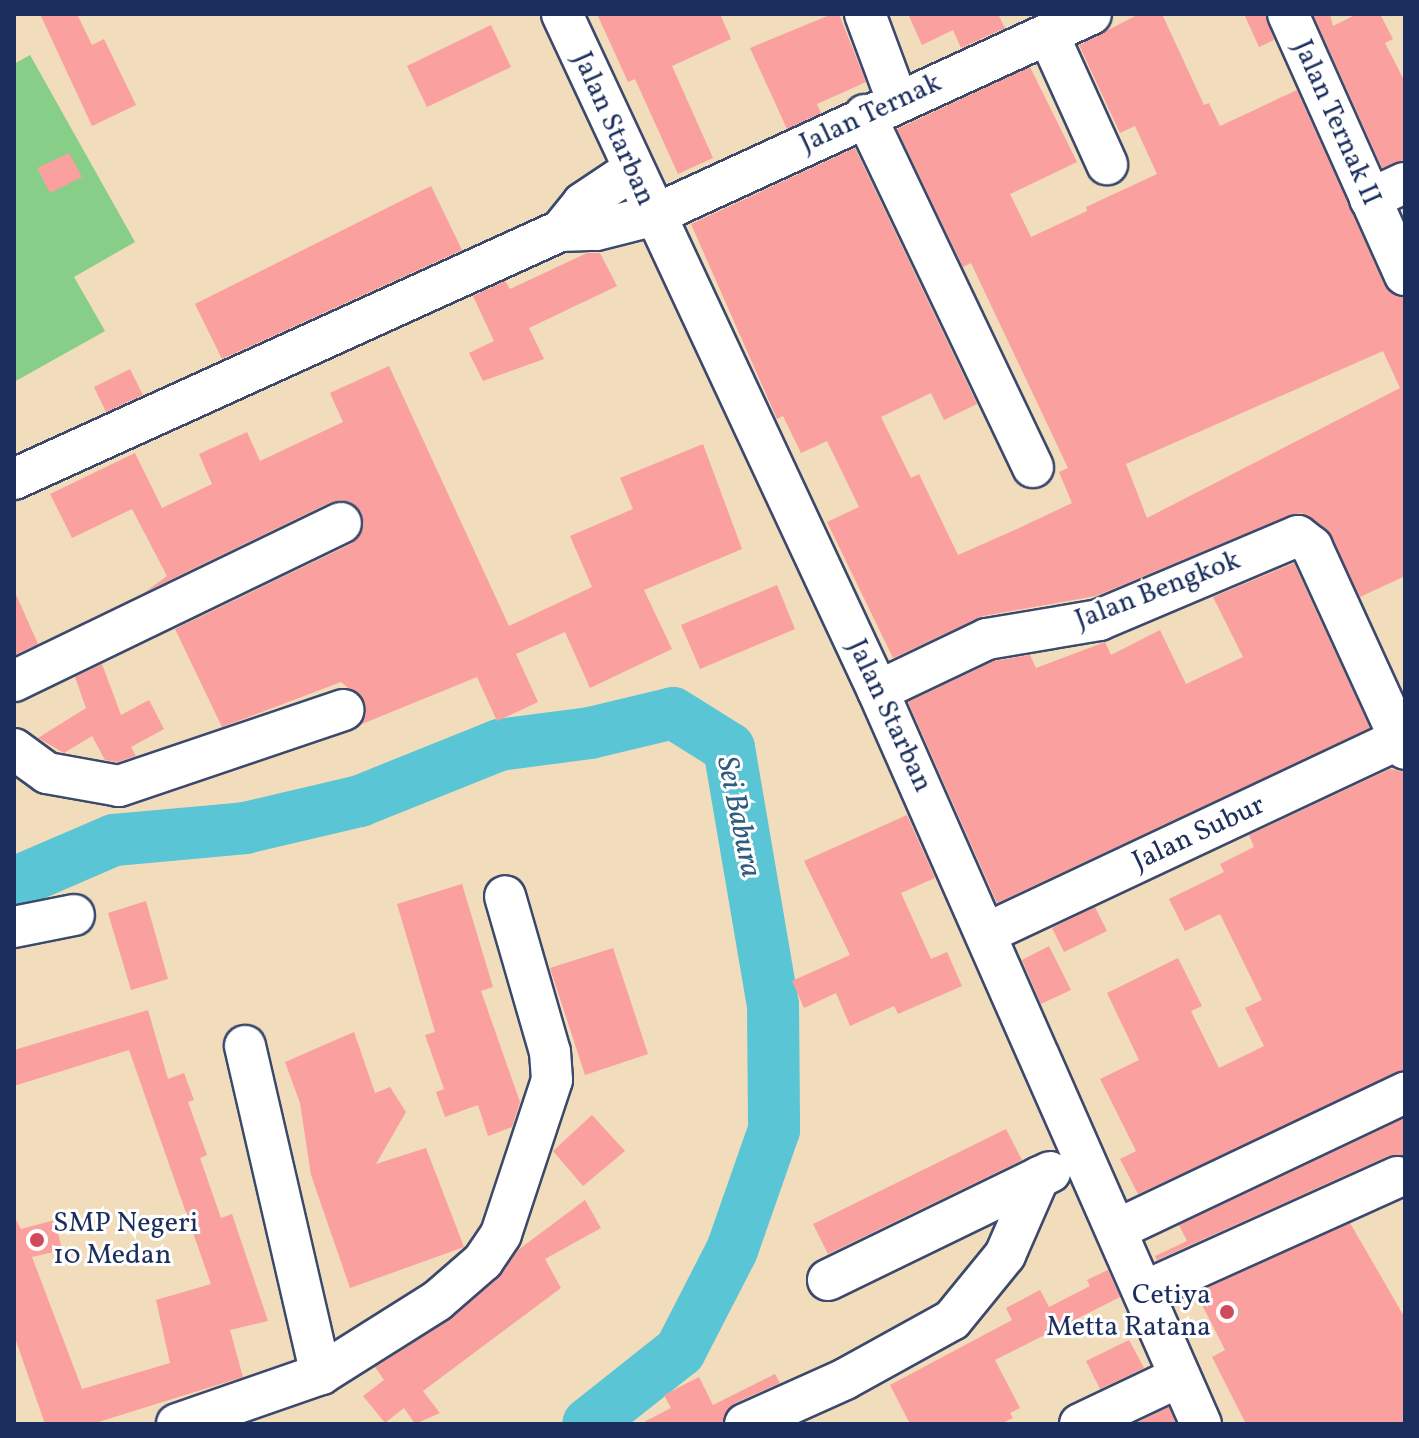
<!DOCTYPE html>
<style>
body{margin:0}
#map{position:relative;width:1419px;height:1438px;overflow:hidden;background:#f1dcbc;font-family:Vollkorn,serif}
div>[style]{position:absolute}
.green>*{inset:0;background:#87ce88}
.river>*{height:52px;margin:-26px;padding:0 26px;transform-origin:26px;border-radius:26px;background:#5ac5d4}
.building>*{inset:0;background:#faa09f}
.roads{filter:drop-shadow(2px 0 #3b496c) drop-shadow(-2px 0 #3b496c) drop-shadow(0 2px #3b496c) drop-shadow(0 -2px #3b496c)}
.minor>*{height:40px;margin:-20px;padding:0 20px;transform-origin:20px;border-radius:20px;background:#fff}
.dots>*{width:22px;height:22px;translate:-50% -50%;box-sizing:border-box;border:4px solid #fff;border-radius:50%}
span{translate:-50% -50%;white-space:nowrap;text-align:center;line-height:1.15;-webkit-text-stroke:6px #fff;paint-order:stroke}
.street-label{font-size:28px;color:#1b2f5e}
.poi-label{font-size:28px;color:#1b2f5e}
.left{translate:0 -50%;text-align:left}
.right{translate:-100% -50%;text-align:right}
.water-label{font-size:30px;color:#2e5c81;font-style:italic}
.frame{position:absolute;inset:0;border:16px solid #1b2f5e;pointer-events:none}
</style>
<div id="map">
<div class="green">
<i style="clip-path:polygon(30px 55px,135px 242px,74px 277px,105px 331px,14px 382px,14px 64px)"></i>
</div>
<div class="river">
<i style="left:14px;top:883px;width:109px;rotate:-23.3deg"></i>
<i style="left:114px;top:840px;width:132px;rotate:-5.2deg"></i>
<i style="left:245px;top:828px;width:118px;rotate:-13.2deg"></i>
<i style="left:360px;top:801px;width:150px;rotate:-21.9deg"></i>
<i style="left:499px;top:745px;width:92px;rotate:-7.5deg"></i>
<i style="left:590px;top:733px;width:85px;rotate:-13.5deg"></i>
<i style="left:673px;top:713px;width:66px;rotate:32deg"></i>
<i style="left:729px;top:748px;width:261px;rotate:80.3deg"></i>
<i style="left:773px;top:1005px;width:125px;rotate:89.5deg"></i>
<i style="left:774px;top:1130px;width:127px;rotate:109.3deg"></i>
<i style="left:732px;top:1250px;width:114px;rotate:117.2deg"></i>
<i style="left:680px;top:1351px;width:117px;rotate:141.6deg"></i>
</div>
<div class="building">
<i style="clip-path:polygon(40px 14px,77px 14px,92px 45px,104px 39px,136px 105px,92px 126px)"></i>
<i style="clip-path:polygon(597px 14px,720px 14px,731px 39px,672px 66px,713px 158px,678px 174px,635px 79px,628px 82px)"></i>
<i style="clip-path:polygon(832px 14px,839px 14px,866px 82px,817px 104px,821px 113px,787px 129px,750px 48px)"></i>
<i style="clip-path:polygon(908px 14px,998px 14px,1005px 28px,961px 48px,953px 30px,922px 45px)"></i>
<i style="clip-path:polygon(evenodd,1139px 14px,1162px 14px,1204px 105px,1209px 103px,1220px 126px,1297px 90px,1384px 284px,1405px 298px,1405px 576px,1360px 597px,1327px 529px,1302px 513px,1290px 515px,1096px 596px,983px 616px,893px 658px,827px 522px,859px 507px,827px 441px,801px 453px,783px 416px,777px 419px,691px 224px,855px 148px,977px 404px,944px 420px,931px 393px,881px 417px,911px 478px,919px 474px,958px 555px,1017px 529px,1072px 503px,1059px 472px,1068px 468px,971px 263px,963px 267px,897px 129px,1030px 67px,1077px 162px,1010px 194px,1031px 237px,1087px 211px,1086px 207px,1157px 174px,1135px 126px,1120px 133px,1079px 45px,1139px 14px,1383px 351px,1400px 388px,1147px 518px,1126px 464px,1383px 351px)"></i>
<i style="clip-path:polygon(1244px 14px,1265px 14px,1274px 40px,1259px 47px)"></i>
<i style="clip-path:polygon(1313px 14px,1330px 14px,1333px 26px,1357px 14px,1380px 14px,1393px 39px,1385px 43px,1405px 82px,1405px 160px,1382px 168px)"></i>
<i style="clip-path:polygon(491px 25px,511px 67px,427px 107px,407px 66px)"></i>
<i style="clip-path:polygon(69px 153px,82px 177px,50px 193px,37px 168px)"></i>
<i style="clip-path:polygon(431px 186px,462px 250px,222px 359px,195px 304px)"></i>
<i style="clip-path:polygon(587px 253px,600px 253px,617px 286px,529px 328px,544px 359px,483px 381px,469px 353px,494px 341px,473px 296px,505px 281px,510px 289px)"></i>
<i style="clip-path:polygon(389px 366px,509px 626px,592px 587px,570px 536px,633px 509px,620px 478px,703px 444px,742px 549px,644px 590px,672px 649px,590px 688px,565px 632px,516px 654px,538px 702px,497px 721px,477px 677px,362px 724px,365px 702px,341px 682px,222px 727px,175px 629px,351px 544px,364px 525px,361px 512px,343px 500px,331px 502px,145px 592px,167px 576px,132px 509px,72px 538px,50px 494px,135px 453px,162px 508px,212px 484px,199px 454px,247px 432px,260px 461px,343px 422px,330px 393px)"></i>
<i style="clip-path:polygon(130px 369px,143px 395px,106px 412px,94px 387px)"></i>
<i style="clip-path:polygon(1294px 563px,1370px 728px,997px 903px,908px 702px,994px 661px,1030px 655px,1036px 668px,1105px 642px,1111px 655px,1160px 630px,1186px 684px,1243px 657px,1213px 597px)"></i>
<i style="clip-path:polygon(777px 585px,795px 629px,700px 669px,681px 625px)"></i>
<i style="clip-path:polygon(14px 590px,38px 644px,14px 655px)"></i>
<i style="clip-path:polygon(102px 664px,121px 715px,149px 700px,164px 729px,131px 747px,136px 756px,117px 762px,105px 760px,92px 736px,64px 753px,38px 738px,86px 708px,75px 677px)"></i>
<i style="clip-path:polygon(1390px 769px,1405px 772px,1405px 1070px,1138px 1194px,1120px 1159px,1136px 1151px,1100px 1079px,1139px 1060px,1107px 993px,1178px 958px,1202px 1006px,1191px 1011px,1219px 1068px,1264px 1046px,1245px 1008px,1262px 1000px,1220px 914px,1185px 931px,1169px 899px,1224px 872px,1220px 864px,1254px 847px,1249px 835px)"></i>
<i style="clip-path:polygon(907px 815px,935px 878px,901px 893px,931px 959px,947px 952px,962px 986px,898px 1014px,894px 1006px,850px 1026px,836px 993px,804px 1008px,792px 981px,850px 955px,804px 861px)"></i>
<i style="clip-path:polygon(462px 884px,493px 987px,481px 991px,520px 1102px,512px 1127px,488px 1136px,478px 1105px,445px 1117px,436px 1092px,444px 1089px,425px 1035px,435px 1032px,397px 904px)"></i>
<i style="clip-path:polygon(146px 901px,168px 979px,131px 990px,108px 913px)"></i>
<i style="clip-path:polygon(1095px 907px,1107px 931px,1064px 952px,1052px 928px)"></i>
<i style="clip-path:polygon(1049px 946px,1071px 990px,1041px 1004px,1022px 960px)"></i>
<i style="clip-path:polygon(613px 948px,648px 1054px,585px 1075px,550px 968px)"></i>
<i style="clip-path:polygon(148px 1010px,168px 1079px,184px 1073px,194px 1100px,188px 1102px,207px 1155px,200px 1158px,221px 1218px,232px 1214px,268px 1321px,230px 1330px,243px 1377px,92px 1424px,45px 1424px,14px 1335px,14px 1216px,21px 1229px,55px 1220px,62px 1250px,32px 1257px,82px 1389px,170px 1363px,156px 1300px,211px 1284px,129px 1050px,14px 1086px,14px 1050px)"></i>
<i style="clip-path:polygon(354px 1032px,375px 1093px,390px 1087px,406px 1112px,376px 1164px,426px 1148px,464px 1247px,350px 1288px,311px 1175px,300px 1103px,285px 1062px)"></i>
<i style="clip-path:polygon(592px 1115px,625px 1151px,583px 1186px,553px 1151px)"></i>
<i style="clip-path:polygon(1405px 1118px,1405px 1156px,1388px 1156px,1157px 1260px,1155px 1256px,1187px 1241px,1179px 1225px)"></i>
<i style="clip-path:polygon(1006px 1129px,1022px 1160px,828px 1254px,813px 1224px)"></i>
<i style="clip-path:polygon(585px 1200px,601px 1228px,545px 1259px,561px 1288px,423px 1391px,440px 1413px,415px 1424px,404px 1408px,385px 1423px,363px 1396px,384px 1380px,375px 1367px,452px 1318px,498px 1278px,518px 1250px)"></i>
<i style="clip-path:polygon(1350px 1223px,1405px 1318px,1405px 1424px,1246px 1424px,1212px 1357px,1225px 1350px,1196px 1293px)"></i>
<i style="clip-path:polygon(1108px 1270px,1120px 1297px,995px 1360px,1020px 1408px,1010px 1413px,1013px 1418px,1001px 1424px,910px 1424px,890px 1385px,1012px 1320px,1006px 1308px,1040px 1290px,1049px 1307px,1090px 1286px,1087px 1280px)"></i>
<i style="clip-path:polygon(1129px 1340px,1144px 1368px,1100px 1389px,1086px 1361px)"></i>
<i style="clip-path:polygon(775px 1374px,780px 1383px,735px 1403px,722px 1424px,640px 1424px,671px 1408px,664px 1395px,699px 1377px,713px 1405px)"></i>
<i style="clip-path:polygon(1169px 1407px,1176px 1424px,1134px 1424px)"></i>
</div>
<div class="roads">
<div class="minor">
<i style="left:562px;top:14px;width:747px;rotate:64.98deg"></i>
<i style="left:878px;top:691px;width:801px;rotate:66.22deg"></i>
<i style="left:865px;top:14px;width:92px;rotate:69.6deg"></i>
<i style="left:1288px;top:14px;width:286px;rotate:65.9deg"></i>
<i style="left:1048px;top:34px;width:143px;rotate:65.6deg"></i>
<i style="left:865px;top:115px;width:390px;rotate:64.5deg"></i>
<i style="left:631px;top:171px;width:58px;rotate:146.3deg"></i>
<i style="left:583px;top:203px;width:36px;rotate:129deg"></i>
<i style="left:560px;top:231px;width:36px;rotate:-2deg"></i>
<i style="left:596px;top:230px;width:58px;rotate:-14deg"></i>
<i style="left:652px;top:216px;width:483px;rotate:-24.7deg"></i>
<i style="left:1370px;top:199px;width:38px;rotate:-25deg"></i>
<i style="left:14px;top:479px;width:600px;rotate:-24.43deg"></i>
<i style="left:14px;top:681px;width:363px;rotate:-25.8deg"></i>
<i style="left:878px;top:691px;width:121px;rotate:-25.5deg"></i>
<i style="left:987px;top:639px;width:114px;rotate:-9.6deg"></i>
<i style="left:1099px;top:620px;width:216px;rotate:-22.9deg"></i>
<i style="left:1298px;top:536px;width:18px;rotate:38deg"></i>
<i style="left:1312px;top:547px;width:211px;rotate:65.4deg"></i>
<i style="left:14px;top:749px;width:41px;rotate:36deg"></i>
<i style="left:47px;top:773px;width:73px;rotate:10.2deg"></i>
<i style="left:119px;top:786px;width:237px;rotate:-18.7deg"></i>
<i style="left:14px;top:927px;width:61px;rotate:-11.3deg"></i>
<i style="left:987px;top:933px;width:456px;rotate:-25.2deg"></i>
<i style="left:1400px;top:739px;width:11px;rotate:63deg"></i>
<i style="left:245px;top:1046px;width:337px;rotate:77deg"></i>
<i style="left:1118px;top:1229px;width:318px;rotate:-25.4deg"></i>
<i style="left:828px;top:1280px;width:247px;rotate:-25.9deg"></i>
<i style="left:1145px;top:1291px;width:277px;rotate:-24.3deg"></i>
<i style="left:177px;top:1424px;width:152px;rotate:-19.1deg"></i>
<i style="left:321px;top:1374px;width:137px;rotate:-32.2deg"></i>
<i style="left:437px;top:1301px;width:61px;rotate:-41deg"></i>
<i style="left:483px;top:1261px;width:32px;rotate:-56deg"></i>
<i style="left:501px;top:1234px;width:162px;rotate:-71.7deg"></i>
<i style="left:552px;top:1080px;width:28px;rotate:-94deg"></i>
<i style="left:550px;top:1052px;width:162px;rotate:-106.1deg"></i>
<i style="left:745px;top:1424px;width:110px;rotate:-24.2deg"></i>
<i style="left:845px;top:1379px;width:122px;rotate:-28.9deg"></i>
<i style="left:952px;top:1320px;width:84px;rotate:-50.8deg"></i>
<i style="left:1005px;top:1255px;width:85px;rotate:-66.4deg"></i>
<i style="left:1080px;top:1424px;width:110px;rotate:-25.4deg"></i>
</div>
</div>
<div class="dots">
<i style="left:37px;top:1240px;background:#d1495b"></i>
<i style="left:1227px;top:1312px;background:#d1495b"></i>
</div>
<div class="street-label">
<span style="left:871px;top:114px;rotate:-25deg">Jalan Ternak</span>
<span style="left:1336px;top:123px;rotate:66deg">Jalan Ternak II</span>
<span style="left:613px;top:129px;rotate:66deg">Jalan Starban</span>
<span style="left:1158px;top:591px;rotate:-21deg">Jalan Bengkok</span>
<span style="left:889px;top:716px;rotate:65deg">Jalan Starban</span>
<span style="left:1199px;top:834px;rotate:-25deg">Jalan Subur</span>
</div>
<div class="poi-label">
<span class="left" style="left:53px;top:1240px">SMP Negeri<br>10 Medan</span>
<span class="right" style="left:1211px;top:1312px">Cetiya<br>Metta Ratana</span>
</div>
<div class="water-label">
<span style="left:738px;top:817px;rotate:78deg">Sei Babura</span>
</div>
<div class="frame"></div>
</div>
